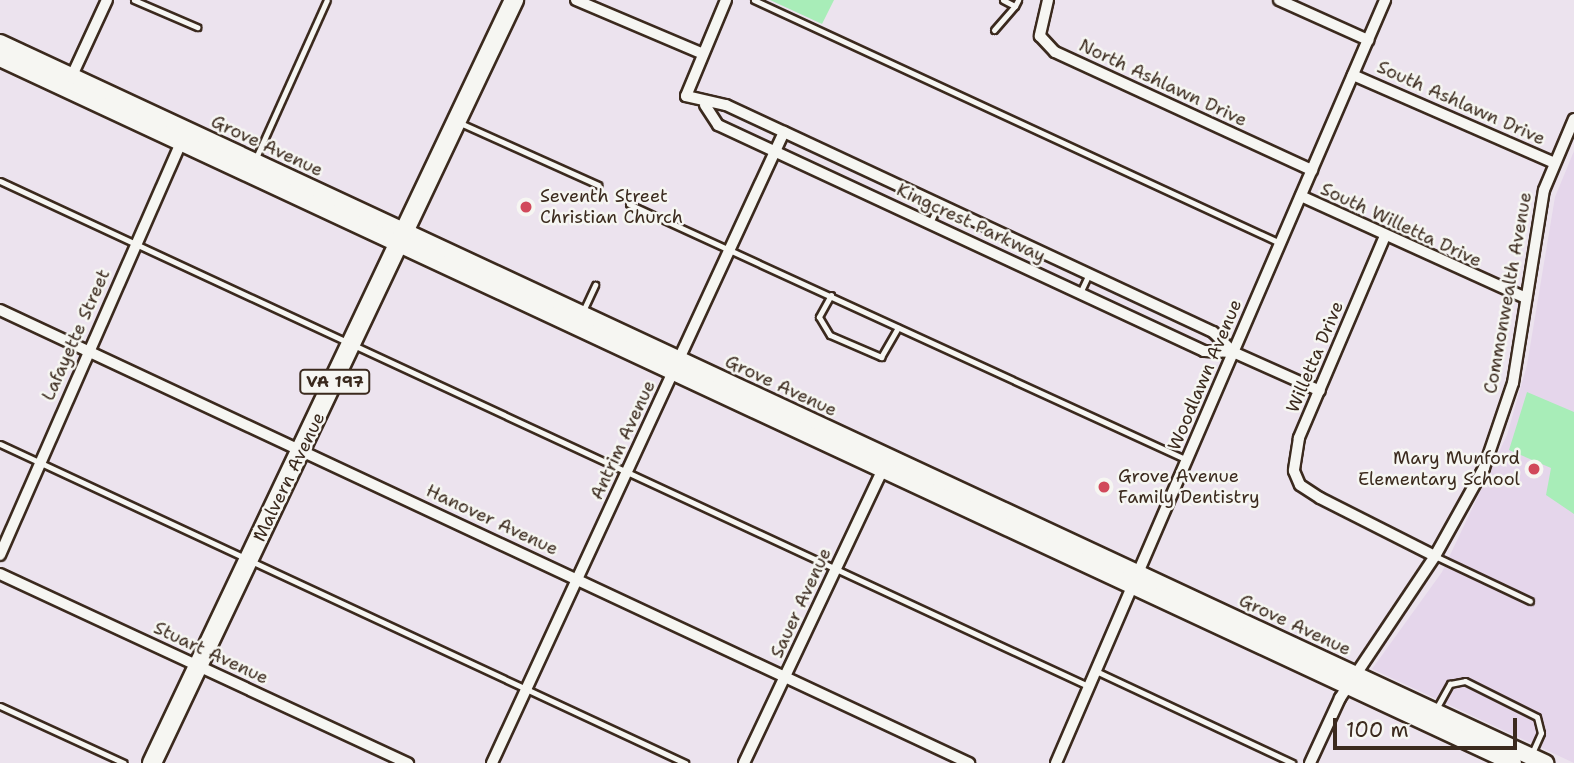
<!DOCTYPE html>
<style>
body{margin:0}
#map{position:relative;width:1574px;height:763px;overflow:hidden;background:#ece3ee;font-family:"Shantell Sans",sans-serif}
div>[style]{position:absolute}
.built>*{inset:0;background:#e5d6eb}
.green>*{inset:0;background:#a8edb8}
.roads{filter:drop-shadow(2px 0 #3b2a1e) drop-shadow(-2px 0 #3b2a1e) drop-shadow(0 2px #3b2a1e) drop-shadow(0 -2px #3b2a1e)}
.lane>*{height:5px;margin:-2.5px;padding:0 2.5px;transform-origin:2.5px;border-radius:2.5px;background:#f6f6f2}
.street>*{height:10px;margin:-5px;padding:0 5px;transform-origin:5px;border-radius:5px;background:#f6f6f2}
.secondary>*{height:16px;margin:-8px;padding:0 8px;transform-origin:8px;border-radius:8px;background:#f6f6f2}
.primary>*{height:18px;margin:-9px;padding:0 9px;transform-origin:9px;border-radius:9px;background:#f6f6f2}
.dots>*{width:19px;height:19px;translate:-50% -50%;box-sizing:border-box;border:4px solid #f6f6f2;border-radius:50%}
span{translate:-50% -50%;white-space:nowrap;text-align:center;line-height:1.15;-webkit-text-stroke:5px #f6f6f2;paint-order:stroke}
.shield-label span{padding:2px 5px;background:#f6f6f2;border:2px solid;border-radius:5px;-webkit-text-stroke-width:0}
.shield-label{font-size:16px;color:#3b2a1e;font-weight:700}
.street-label{font-size:18px;color:#3b2a1e}
.poi-label{font-size:18px;color:#3b2a1e}
.left{translate:0 -50%;text-align:left}
.right{translate:-100% -50%;text-align:right}
.scale{position:absolute;left:1333px;top:718px;width:184px;height:32px;box-sizing:border-box;border:4px solid #3b2a1e;border-top:0;padding-left:9px;font-size:21px;line-height:24px;white-space:nowrap;color:#3b2a1e;-webkit-text-stroke:5px #f6f6f2;paint-order:stroke}
</style>
<div id="map">
<div class="built">
<i style="clip-path:polygon(1574px 151px,1574px 763px,1372px 669px,1442px 572px,1507px 435px,1527px 365px,1555px 197px)"></i>
</div>
<div class="green">
<i style="clip-path:polygon(770px 0,834px 0,822px 24px)"></i>
<i style="clip-path:polygon(1527px 392px,1574px 412px,1574px 514px,1546px 495px,1551px 468px,1509px 450px)"></i>
</div>
<div class="roads">
<div class="lane">
<i style="left:134px;top:0;width:69px;rotate:23.2deg"></i>
<i style="left:754px;top:0;width:579px;rotate:24.8deg"></i>
<i style="left:1003px;top:0;width:13px;rotate:27deg"></i>
<i style="left:1015px;top:6px;width:7px;rotate:-63deg"></i>
<i style="left:994px;top:30px;width:32px;rotate:-49deg"></i>
<i style="left:458px;top:122px;width:154px;rotate:24.2deg"></i>
<i style="left:255px;top:160px;width:175px;rotate:-65.8deg"></i>
<i style="left:0;top:181px;width:1199px;rotate:24.9deg"></i>
<i style="left:629px;top:204px;width:614px;rotate:24.64deg"></i>
<i style="left:930px;top:223px;width:21px;rotate:-65deg"></i>
<i style="left:1080px;top:293px;width:21px;rotate:-65deg"></i>
<i style="left:831px;top:295px;width:25px;rotate:119deg"></i>
<i style="left:819px;top:317px;width:21px;rotate:59deg"></i>
<i style="left:830px;top:335px;width:56px;rotate:23.3deg"></i>
<i style="left:881px;top:357px;width:34px;rotate:-60deg"></i>
<i style="left:583px;top:311px;width:29px;rotate:-65deg"></i>
<i style="left:0;top:444px;width:756px;rotate:24.97deg"></i>
<i style="left:1435px;top:556px;width:105px;rotate:25.3deg"></i>
<i style="left:1096px;top:671px;width:217px;rotate:25.1deg"></i>
<i style="left:0;top:706px;width:136px;rotate:24.7deg"></i>
<i style="left:1436px;top:709px;width:29px;rotate:-61deg"></i>
<i style="left:1450px;top:684px;width:15px;rotate:-11deg"></i>
<i style="left:1465px;top:681px;width:80px;rotate:26.6deg"></i>
<i style="left:1537px;top:717px;width:16px;rotate:76deg"></i>
<i style="left:1541px;top:733px;width:22px;rotate:114deg"></i>
</div>
<div class="street">
<i style="left:576px;top:0;width:138px;rotate:23deg"></i>
<i style="left:726px;top:0;width:104px;rotate:112.6deg"></i>
<i style="left:686px;top:96px;width:41px;rotate:12.7deg"></i>
<i style="left:726px;top:105px;width:64px;rotate:25deg"></i>
<i style="left:784px;top:132px;width:473px;rotate:25deg"></i>
<i style="left:1213px;top:332px;width:28px;rotate:45deg"></i>
<i style="left:1233px;top:352px;width:95px;rotate:24.1deg"></i>
<i style="left:1048px;top:0;width:37px;rotate:103deg"></i>
<i style="left:1040px;top:36px;width:22px;rotate:47deg"></i>
<i style="left:1055px;top:52px;width:283px;rotate:24.7deg"></i>
<i style="left:1279px;top:0;width:98px;rotate:24.2deg"></i>
<i style="left:1353px;top:75px;width:219px;rotate:23.6deg"></i>
<i style="left:70px;top:80px;width:88px;rotate:-65.2deg"></i>
<i style="left:705px;top:105px;width:24px;rotate:57deg"></i>
<i style="left:718px;top:125px;width:536px;rotate:24.94deg"></i>
<i style="left:1204px;top:351px;width:29px;rotate:2deg"></i>
<i style="left:1301px;top:196px;width:247px;rotate:24.4deg"></i>
<i style="left:1385px;top:236px;width:220px;rotate:113.1deg"></i>
<i style="left:1299px;top:438px;width:33px;rotate:99deg"></i>
<i style="left:1294px;top:471px;width:15px;rotate:67deg"></i>
<i style="left:1300px;top:485px;width:24px;rotate:33deg"></i>
<i style="left:1320px;top:498px;width:129px;rotate:26.8deg"></i>
<i style="left:0;top:310px;width:1070px;rotate:25.06deg"></i>
<i style="left:0;top:555px;width:454px;rotate:-66.3deg"></i>
<i style="left:0;top:574px;width:450px;rotate:24.9deg"></i>
<i style="left:492px;top:763px;width:695px;rotate:-65.17deg"></i>
<i style="left:744px;top:763px;width:330px;rotate:-64.7deg"></i>
<i style="left:1056px;top:763px;width:831px;rotate:-66.67deg"></i>
<i style="left:1310px;top:763px;width:72px;rotate:-65.2deg"></i>
<i style="left:1340px;top:698px;width:171px;rotate:-56.2deg"></i>
<i style="left:1435px;top:556px;width:101px;rotate:-60.9deg"></i>
<i style="left:1484px;top:468px;width:90px;rotate:-71.2deg"></i>
<i style="left:1513px;top:383px;width:195px;rotate:-80.9deg"></i>
<i style="left:1544px;top:190px;width:77px;rotate:-67.1deg"></i>
</div>
<div class="secondary">
<i style="left:0;top:43px;width:1705px;rotate:24.99deg"></i>
<i style="left:0;top:58px;width:1669px;rotate:24.98deg"></i>
</div>
<div class="primary">
<i style="left:152px;top:763px;width:845px;rotate:-64.62deg"></i>
</div>
</div>
<div class="dots">
<i style="left:526px;top:207px;background:#d1495b"></i>
<i style="left:1534px;top:469px;background:#d1495b"></i>
<i style="left:1104px;top:487px;background:#d1495b"></i>
</div>
<div class="shield-label">
<span style="left:335px;top:382px">VA 197</span>
</div>
<div class="street-label">
<span style="left:1163px;top:83px;rotate:25deg">North Ashlawn Drive</span>
<span style="left:1461px;top:103px;rotate:24deg">South Ashlawn Drive</span>
<span style="left:267px;top:146px;rotate:25deg">Grove Avenue</span>
<span style="left:971px;top:223px;rotate:25deg">Kingcrest Parkway</span>
<span style="left:1401px;top:225px;rotate:25deg">South Willetta Drive</span>
<span style="left:1508px;top:293px;rotate:-80deg">Commonwealth Avenue</span>
<span style="left:76px;top:335px;rotate:-66deg">Lafayette Street</span>
<span style="left:1315px;top:357px;rotate:-67deg">Willetta Drive</span>
<span style="left:1205px;top:375px;rotate:-67deg">Woodlawn Avenue</span>
<span style="left:781px;top:386px;rotate:25deg">Grove Avenue</span>
<span style="left:623px;top:440px;rotate:-65deg">Antrim Avenue</span>
<span style="left:289px;top:477px;rotate:-64deg">Malvern Avenue</span>
<span style="left:492px;top:520px;rotate:25deg">Hanover Avenue</span>
<span style="left:801px;top:603px;rotate:-65deg">Sauer Avenue</span>
<span style="left:1295px;top:625px;rotate:25deg">Grove Avenue</span>
<span style="left:211px;top:653px;rotate:25deg">Stuart Avenue</span>
</div>
<div class="poi-label">
<span class="left" style="left:540px;top:207px">Seventh Street<br>Christian Church</span>
<span class="right" style="left:1520px;top:469px">Mary Munford<br>Elementary School</span>
<span class="left" style="left:1118px;top:487px">Grove Avenue<br>Family Dentistry</span>
</div>
<div class="scale">100 m</div>
</div>
